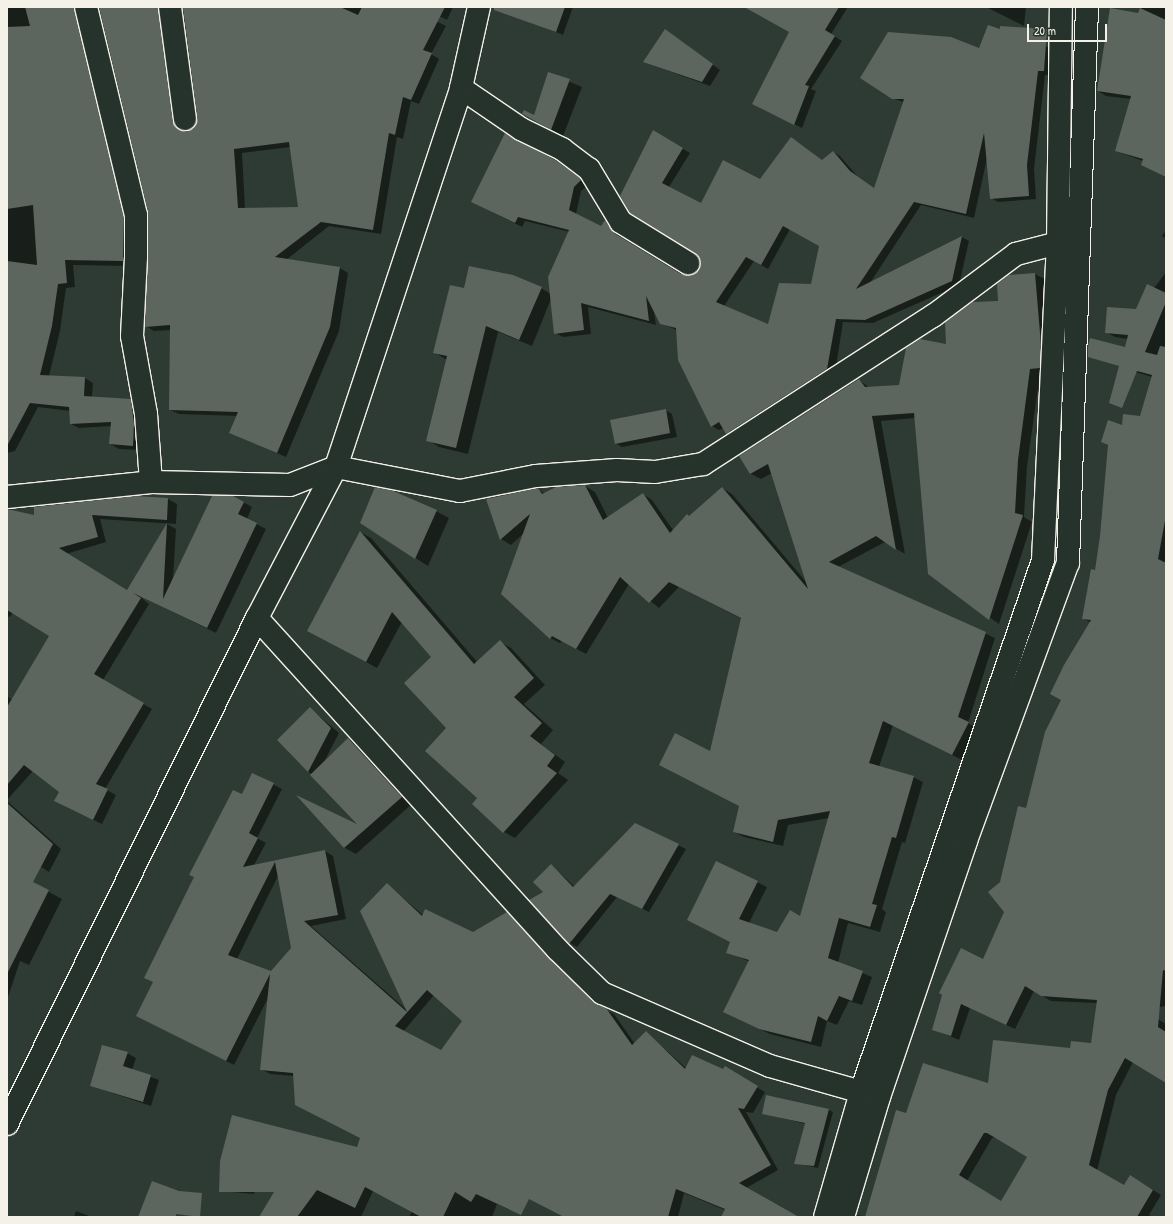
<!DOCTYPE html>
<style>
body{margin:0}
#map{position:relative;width:1173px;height:1224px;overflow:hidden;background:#2e3b34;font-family:"Patrick Hand",sans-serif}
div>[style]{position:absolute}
.shadow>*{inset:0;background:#0007}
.building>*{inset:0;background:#5c655e}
.roads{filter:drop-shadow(1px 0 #f4f1e8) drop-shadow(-1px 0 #f4f1e8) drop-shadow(0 1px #f4f1e8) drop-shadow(0 -1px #f4f1e8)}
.minor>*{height:22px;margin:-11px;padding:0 11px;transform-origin:11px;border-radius:11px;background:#26332d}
span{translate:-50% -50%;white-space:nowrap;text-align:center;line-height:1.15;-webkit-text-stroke:3px #26332d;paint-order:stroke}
.frame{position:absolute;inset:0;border:8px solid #f4f1e8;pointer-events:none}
.scale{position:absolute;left:1027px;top:24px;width:80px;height:18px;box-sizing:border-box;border:2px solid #f4f1e8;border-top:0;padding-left:5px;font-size:12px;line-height:14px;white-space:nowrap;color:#f4f1e8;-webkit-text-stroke:3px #26332d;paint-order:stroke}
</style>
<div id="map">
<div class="shadow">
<i style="clip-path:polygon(7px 7px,84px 7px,132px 222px,131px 266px,73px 265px,75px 287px,66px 288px,60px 331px,49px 376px,85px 378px,93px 383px,92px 397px,130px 400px,139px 405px,141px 450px,119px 449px,110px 444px,112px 426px,79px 428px,71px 424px,70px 411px,38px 407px,15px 451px,7px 453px)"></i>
<i style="clip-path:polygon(evenodd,100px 7px,167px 7px,181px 126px,186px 132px,194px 129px,198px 117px,184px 7px,375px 7px,438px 22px,446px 26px,431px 54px,439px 59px,419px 104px,411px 101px,403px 139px,397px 137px,381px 234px,329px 226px,286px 260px,340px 268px,348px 273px,339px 331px,286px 457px,230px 433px,238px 416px,179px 414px,170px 410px,171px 330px,154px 331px,146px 326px,149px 212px,100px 7px,291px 147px,299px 208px,245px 209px,242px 153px,291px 147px)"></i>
<i style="clip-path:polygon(421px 7px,453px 7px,447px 20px)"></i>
<i style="clip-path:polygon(537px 7px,573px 7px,563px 35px,531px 22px)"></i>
<i style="clip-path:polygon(770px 7px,848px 7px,831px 34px,842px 41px,811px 89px,816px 91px,802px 128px,760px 108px,790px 32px)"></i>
<i style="clip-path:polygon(986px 7px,1026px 7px,1024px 26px)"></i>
<i style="clip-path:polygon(1142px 7px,1166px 7px,1166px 177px,1143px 161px,1116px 151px,1131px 99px,1106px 96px,1098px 91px)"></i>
<i style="clip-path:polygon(666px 30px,720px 70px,710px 86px,644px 62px)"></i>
<i style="clip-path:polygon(evenodd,1046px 46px,1053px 51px,1051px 75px,1045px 75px,1034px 169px,1036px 199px,998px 202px,991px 198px,987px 158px,974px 218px,921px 205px,870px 283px,962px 237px,969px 241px,959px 285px,873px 323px,843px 322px,835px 373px,734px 438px,724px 428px,719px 430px,712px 426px,677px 330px,660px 323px,654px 312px,656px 325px,588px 307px,591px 334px,563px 337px,555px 333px,551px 299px,532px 346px,498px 332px,468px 454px,439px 447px,428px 440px,447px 360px,434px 352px,464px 289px,541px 288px,551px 294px,570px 232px,525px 221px,522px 227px,480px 206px,555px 161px,588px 185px,581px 191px,576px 214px,602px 228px,605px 221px,612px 225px,622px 238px,688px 277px,700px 270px,700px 256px,631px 212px,653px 132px,690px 153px,669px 187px,701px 204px,760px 180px,798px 142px,823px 161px,833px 152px,840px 156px,858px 177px,875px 189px,903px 102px,892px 98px,980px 49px,1046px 46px,790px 229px,820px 246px,812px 285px,769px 325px,724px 306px,754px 261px,768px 269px,790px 229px)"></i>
<i style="clip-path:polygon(549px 73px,582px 87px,563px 136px,523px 114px,534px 117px)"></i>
<i style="clip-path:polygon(1166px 230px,1166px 239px,1162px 236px)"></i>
<i style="clip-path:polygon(evenodd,1166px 272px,1166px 1006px,1143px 1010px,1166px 1024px,1166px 1082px,1133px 1062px,1116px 1095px,1097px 1171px,1124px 1187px,1139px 1181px,1161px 1195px,1149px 1215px,1153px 1217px,925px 1217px,907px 1114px,989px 1085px,1071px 1049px,1092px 1044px,1097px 1003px,1051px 1001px,1034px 991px,1015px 1029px,970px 1008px,959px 1040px,933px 1029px,984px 960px,1006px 912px,1001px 882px,1091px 623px,1083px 618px,1096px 571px,1101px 536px,1109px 446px,1102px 442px,1141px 417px,1152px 377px,1129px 370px,1128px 339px,1115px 337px,1106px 332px,1137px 311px,1166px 272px,997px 1137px,1028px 1157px,1002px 1202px,967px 1181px,992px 1138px,997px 1137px)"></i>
<i style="clip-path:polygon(1035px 274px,1045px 279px,1050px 351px,1049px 373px,1040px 374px,1027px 466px,1024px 517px,1032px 522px,999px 624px,929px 574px,915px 418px,881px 421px,905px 554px,885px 542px,838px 567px,995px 638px,968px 723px,978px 729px,962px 760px,893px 725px,879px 767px,913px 777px,923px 782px,905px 843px,902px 842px,882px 909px,886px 912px,880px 932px,848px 923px,838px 963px,872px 977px,862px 1005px,849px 1001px,837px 1025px,827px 1021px,821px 1047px,770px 1034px,734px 1017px,750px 962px,728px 952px,731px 942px,698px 925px,757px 882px,767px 887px,749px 923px,778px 933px,801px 917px,829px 818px,788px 825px,783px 846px,744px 837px,734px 832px,740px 806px,660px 765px,711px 752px,742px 619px,679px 587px,659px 608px,629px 584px,586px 654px,562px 641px,560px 643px,550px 638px,524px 533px,511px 545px,501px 539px,488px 499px,538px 489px,545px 494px,585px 486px,595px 492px,608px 518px,643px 494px,652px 500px,673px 530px,722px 488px,732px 494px,807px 583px,772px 473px,761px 479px,751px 474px,740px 456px,859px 380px,870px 388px,900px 386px)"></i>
<i style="clip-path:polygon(665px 410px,672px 414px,677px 437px,622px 447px,615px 443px)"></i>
<i style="clip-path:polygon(135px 497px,168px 499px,177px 504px,176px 524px,100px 519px,106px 542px,66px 554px,128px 591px,167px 524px,176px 529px,173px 580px,243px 502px,252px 507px,247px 519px,266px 529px,216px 633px,138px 595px,149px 604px,103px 680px,152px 709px,105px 789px,116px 795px,102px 824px,64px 806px,60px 792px,33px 771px,7px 800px,7px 696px,12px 700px,51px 635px,13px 612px,10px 617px,7px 616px,7px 511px,35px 517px)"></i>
<i style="clip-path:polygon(436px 511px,449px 518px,428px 566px,361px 523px)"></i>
<i style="clip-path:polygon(360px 532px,371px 538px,478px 663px,500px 642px,511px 648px,545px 685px,524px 704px,553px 730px,541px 744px,565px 762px,558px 773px,568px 780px,515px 838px,504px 832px,479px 798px,448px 728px,432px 657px,402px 622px,377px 668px,320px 637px)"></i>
<i style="clip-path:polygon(310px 708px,339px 733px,324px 762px,349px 739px,360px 746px,412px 804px,356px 854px,345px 848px,300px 798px,361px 826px,278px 740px)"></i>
<i style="clip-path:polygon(evenodd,253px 774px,282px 789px,257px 838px,266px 843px,254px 865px,325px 851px,333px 856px,346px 919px,311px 926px,408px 1011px,387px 884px,423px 915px,473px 934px,507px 914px,515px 919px,600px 1007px,614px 1014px,635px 1044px,646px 1032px,686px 1068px,723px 1070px,725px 1068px,765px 1092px,753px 1113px,746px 1112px,778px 1170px,746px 1188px,797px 1217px,722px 1217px,725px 1210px,684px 1193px,678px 1217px,601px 1217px,520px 1195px,513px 1211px,497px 1204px,492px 1217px,409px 1217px,412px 1211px,373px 1191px,361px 1217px,281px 1217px,357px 1148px,361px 1138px,294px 1076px,270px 1074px,261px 1069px,268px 998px,234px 1065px,145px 1020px,253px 774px,278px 876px,292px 948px,271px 972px,237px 959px,278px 876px,253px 774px,434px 995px,464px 1021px,441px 1052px,403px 1032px,434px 995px)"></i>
<i style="clip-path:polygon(7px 801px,61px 849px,49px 872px,41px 867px,7px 831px)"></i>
<i style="clip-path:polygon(636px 825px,686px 849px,649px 912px,617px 897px,577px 947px,570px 943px,531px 900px,544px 892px,551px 865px,574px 886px)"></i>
<i style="clip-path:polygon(7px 869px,62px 899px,29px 965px,20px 961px,7px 1000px)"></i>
<i style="clip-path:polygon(127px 1053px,136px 1058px,132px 1070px,159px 1080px,151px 1106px,91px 1086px)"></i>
<i style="clip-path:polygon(829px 1110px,833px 1112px,818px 1168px,795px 1163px,805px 1124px,763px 1113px)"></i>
<i style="clip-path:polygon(273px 1127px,254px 1194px,220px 1191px)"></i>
<i style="clip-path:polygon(76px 1211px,92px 1217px,74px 1217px)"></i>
<i style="clip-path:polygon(858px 1215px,865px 1217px,857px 1217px)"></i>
</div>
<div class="building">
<i style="clip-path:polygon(25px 7px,74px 7px,124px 216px,123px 261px,65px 260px,67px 283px,58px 284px,52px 326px,40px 375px,85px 377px,84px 396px,131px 399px,134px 424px,133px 446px,109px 444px,111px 422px,70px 424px,69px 407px,30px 403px,7px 446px,7px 261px,37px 265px,33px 205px,7px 209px,7px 27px,30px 26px)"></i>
<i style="clip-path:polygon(evenodd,99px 7px,158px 7px,173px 121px,175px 127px,186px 131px,193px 129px,197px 117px,183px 7px,340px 7px,358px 15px,362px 7px,445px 7px,423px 50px,432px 53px,411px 100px,403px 97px,395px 135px,389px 133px,373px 230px,321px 222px,275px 257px,340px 267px,330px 327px,277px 453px,229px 433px,238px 412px,169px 410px,170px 325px,145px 327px,148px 212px,99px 7px,289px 142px,298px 207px,238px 208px,234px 149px,289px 142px)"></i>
<i style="clip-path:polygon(494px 7px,565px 7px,556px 32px,494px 10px)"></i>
<i style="clip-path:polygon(744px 7px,839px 7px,825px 30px,835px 36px,805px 85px,809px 86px,794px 125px,752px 104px,789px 32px)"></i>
<i style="clip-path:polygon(1110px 8px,1138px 13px,1140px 8px,1166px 20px,1166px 177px,1141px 165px,1143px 159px,1115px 151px,1131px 96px,1097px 91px)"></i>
<i style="clip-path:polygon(evenodd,988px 25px,1000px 29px,1000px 26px,1047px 29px,1044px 71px,1038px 71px,1027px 165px,1029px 196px,990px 199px,984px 133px,966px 214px,914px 202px,856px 289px,962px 236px,952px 281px,865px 320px,836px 319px,827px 369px,726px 434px,719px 422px,711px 427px,678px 360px,676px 328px,660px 324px,646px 296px,649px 321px,581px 303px,584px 330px,554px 334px,548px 277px,569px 230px,518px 217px,515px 223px,471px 202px,505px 133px,555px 160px,580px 178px,581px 180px,574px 187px,569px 210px,601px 226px,605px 220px,614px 233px,681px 274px,694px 274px,699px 269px,699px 257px,630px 213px,620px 196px,653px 130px,683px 148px,662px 183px,701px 203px,723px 160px,760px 179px,791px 137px,822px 160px,833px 151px,850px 171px,874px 188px,904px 99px,892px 99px,860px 78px,888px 32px,951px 37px,979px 48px,988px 25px,783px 226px,819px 246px,811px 284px,779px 283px,768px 324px,716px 302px,746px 257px,761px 265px,783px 226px)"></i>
<i style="clip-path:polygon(665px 29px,713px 64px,702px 82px,643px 62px)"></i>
<i style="clip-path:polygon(548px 72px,570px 79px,551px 130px,517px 111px,522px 114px,524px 110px,534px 115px)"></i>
<i style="clip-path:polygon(469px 266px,513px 275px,542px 287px,519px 340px,486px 326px,456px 448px,426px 441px,447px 356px,433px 353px,450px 285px,464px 288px)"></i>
<i style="clip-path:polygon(1035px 273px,1041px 345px,1040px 368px,1030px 369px,1018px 460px,1015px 513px,1023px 515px,989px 620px,928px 574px,914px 413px,872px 416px,896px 550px,876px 536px,829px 562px,986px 632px,958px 717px,969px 722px,952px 755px,883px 721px,869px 763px,914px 776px,896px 838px,892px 837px,872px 904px,877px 905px,870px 927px,839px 918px,828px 958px,863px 971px,852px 1001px,839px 996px,827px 1021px,818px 1016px,811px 1042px,759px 1029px,723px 1012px,749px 960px,726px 953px,730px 942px,687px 920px,716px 861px,758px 881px,739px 919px,777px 932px,790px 910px,800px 916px,830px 811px,778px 820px,773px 842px,733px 832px,739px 806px,659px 765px,675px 733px,710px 751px,741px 618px,669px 582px,649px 603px,620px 577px,576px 649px,552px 636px,550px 639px,501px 594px,530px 514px,500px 540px,486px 499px,538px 488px,542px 494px,556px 487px,585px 485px,603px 520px,643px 493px,670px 533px,687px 514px,689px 516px,722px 487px,808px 589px,768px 464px,750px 474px,739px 456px,859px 379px,865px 387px,899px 385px,906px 348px,920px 339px,946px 344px,945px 322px,973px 302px,998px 301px,997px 284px,1009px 275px)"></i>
<i style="clip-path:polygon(evenodd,1147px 284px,1166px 293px,1166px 302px,1145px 352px,1157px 355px,1160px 346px,1166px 347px,1166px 515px,1158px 559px,1166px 563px,1166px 971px,1163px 970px,1158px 1027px,1166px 1032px,1166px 1083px,1125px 1058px,1108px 1090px,1089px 1165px,1124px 1185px,1130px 1175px,1153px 1190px,1137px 1217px,865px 1217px,896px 1110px,906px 1113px,923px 1063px,988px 1083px,993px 1040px,1070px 1048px,1071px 1041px,1091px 1043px,1097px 1000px,1041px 996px,1025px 986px,1006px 1025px,961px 1004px,951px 1036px,932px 1030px,942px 995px,939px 993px,961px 948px,983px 959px,1004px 912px,988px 892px,1000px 882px,1018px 806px,1026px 808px,1045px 732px,1061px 700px,1050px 694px,1064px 665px,1091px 620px,1082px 619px,1091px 569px,1095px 570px,1100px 536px,1108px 445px,1101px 442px,1108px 420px,1122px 425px,1123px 414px,1140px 416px,1152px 375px,1137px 371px,1122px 408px,1109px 403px,1119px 366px,1088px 357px,1088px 346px,1090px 338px,1125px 347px,1128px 335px,1105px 333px,1107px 307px,1136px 309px,1147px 284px,984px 1133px,987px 1133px,1027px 1157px,1001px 1201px,959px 1175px,984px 1133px)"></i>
<i style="clip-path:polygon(666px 409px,670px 433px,615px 444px,610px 420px)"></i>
<i style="clip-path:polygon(375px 487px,391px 490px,437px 510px,415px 559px,360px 523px)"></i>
<i style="clip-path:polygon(135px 496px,168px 498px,167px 520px,92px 515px,98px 537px,59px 548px,127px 590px,167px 523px,163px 599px,212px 496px,233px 496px,244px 502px,238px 514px,257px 523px,207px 628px,133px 593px,141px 598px,94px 674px,144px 703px,96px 784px,108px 789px,93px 820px,54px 801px,59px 792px,24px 765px,7px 785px,7px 707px,49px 636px,7px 610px,7px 509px,34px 515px,34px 507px)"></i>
<i style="clip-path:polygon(360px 531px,474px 664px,500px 640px,534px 678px,514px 697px,542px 723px,530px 736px,555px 755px,547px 766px,557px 773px,503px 833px,472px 804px,477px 798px,425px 751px,446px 728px,404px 683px,431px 657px,392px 612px,366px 662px,307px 631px)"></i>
<i style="clip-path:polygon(310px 707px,331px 728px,308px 772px,277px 740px)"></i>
<i style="clip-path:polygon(348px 738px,402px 797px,344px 848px,296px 795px,357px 824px,310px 775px)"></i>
<i style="clip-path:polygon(evenodd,252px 773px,274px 783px,249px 833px,258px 838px,243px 867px,325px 850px,338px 915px,304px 921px,407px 1012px,360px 911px,387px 883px,422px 916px,425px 909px,473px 932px,507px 912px,593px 1002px,606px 1008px,632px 1045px,646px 1031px,685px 1069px,692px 1055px,723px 1069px,725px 1066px,758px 1086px,744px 1109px,738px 1108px,771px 1165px,739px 1183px,799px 1217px,721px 1217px,725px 1209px,676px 1189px,668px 1217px,564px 1217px,529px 1199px,521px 1215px,476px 1194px,471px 1202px,455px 1192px,443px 1217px,421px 1217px,365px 1187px,355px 1208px,317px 1190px,297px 1217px,259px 1217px,274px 1192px,219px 1192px,220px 1161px,232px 1115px,357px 1147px,360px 1138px,295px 1105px,293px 1073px,260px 1070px,270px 974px,226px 1061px,136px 1016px,153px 982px,144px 978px,194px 877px,189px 875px,233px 790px,242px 794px,252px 773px,275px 862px,291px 948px,271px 971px,228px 955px,275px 862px,252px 773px,427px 990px,462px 1021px,441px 1050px,395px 1026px,427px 990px)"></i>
<i style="clip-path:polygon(7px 803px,53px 844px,33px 882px,49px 890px,7px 974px)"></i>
<i style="clip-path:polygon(635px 823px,679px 844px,642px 909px,610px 894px,569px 944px,529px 900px,543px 892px,533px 882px,551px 864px,573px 887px)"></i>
<i style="clip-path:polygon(102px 1045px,128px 1052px,123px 1066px,151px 1075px,143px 1102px,90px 1086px)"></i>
<i style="clip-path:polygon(766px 1095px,829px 1109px,814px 1166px,794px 1164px,805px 1123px,762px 1114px)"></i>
<i style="clip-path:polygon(152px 1181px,179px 1191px,202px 1193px,200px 1217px,176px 1214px,176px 1217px,138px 1217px)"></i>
</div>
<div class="roads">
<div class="minor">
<i style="left:86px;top:7px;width:214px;rotate:76.5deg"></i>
<i style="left:136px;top:215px;width:42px;rotate:90deg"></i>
<i style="left:136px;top:257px;width:79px;rotate:92.9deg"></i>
<i style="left:132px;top:336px;width:79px;rotate:79.8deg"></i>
<i style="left:146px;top:414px;width:68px;rotate:85.8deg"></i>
<i style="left:170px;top:7px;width:113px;rotate:82.4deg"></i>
<i style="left:461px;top:88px;width:73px;rotate:34.3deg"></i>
<i style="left:521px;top:129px;width:46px;rotate:26deg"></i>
<i style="left:562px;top:149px;width:34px;rotate:37deg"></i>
<i style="left:589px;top:169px;width:62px;rotate:58.9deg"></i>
<i style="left:621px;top:222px;width:79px;rotate:31.5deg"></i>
<i style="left:7px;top:497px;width:145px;rotate:-5.9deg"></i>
<i style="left:151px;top:482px;width:139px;rotate:1.2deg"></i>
<i style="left:290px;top:485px;width:49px;rotate:-21.4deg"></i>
<i style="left:336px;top:467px;width:126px;rotate:11deg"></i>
<i style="left:460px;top:491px;width:77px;rotate:-11.2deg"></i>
<i style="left:536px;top:476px;width:81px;rotate:-4.2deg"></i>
<i style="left:617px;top:470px;width:38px;rotate:3deg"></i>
<i style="left:655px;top:472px;width:49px;rotate:-9.5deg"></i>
<i style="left:703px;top:464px;width:274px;rotate:-32.8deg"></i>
<i style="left:933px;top:316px;width:104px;rotate:-36.8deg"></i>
<i style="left:1016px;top:254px;width:43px;rotate:-14.7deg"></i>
<i style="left:257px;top:618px;width:447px;rotate:47.8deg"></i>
<i style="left:557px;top:949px;width:63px;rotate:44.4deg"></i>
<i style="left:602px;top:993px;width:183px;rotate:23.5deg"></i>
<i style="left:770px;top:1066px;width:95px;rotate:15.9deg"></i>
<i style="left:7px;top:1124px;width:564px;rotate:-63.71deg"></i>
<i style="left:257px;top:618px;width:170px;rotate:-62.4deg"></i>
<i style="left:336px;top:467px;width:399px;rotate:-71.7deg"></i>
<i style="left:461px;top:88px;width:83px;rotate:-77.5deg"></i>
<i style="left:825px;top:1217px;width:130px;rotate:-73.9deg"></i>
<i style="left:861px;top:1092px;width:562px;rotate:-71.11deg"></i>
<i style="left:1043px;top:560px;width:317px;rotate:-87.3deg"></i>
<i style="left:1058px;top:243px;width:236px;rotate:-89.3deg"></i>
<i style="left:843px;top:1217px;width:125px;rotate:-73.3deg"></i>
<i style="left:879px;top:1097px;width:270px;rotate:-71.2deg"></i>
<i style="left:966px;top:841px;width:296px;rotate:-69.9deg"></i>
<i style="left:1068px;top:563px;width:556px;rotate:-88.04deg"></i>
</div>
</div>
<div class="frame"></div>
<div class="scale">20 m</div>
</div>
